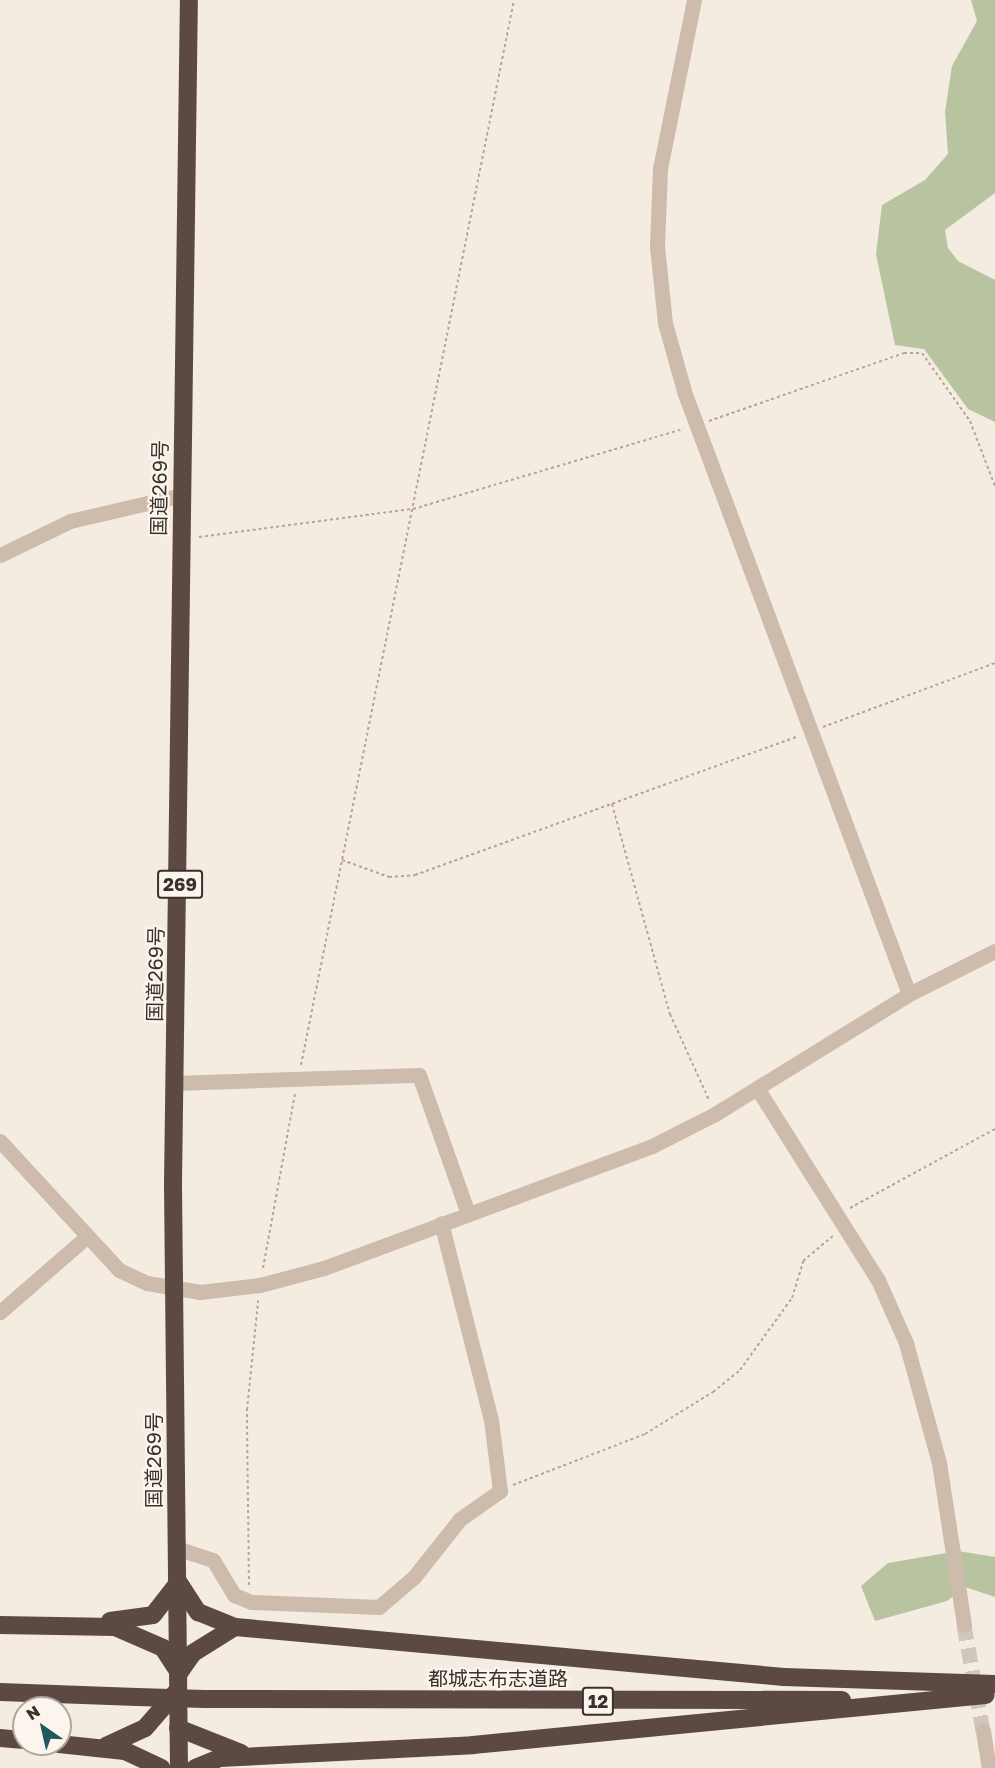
<!DOCTYPE html>
<meta charset="utf-8">
<style>
body{margin:0}
#map{position:relative;width:995px;height:1768px;overflow:hidden;background:#f4ebe1;font-family:"Golos Text","Noto Sans JP",sans-serif}
div>[style]{position:absolute}
.green>*{inset:0;background:#b8c4a0}
.minor-tunnel>*{height:15px;margin-top:-7.5px;transform-origin:0;background:repeating-linear-gradient(90deg,#cfc6bd 0 15px,transparent 0 23px)}
.path>*{height:2px;margin-top:-1px;transform-origin:0;background:repeating-linear-gradient(90deg,#b9a596 0 3px,transparent 0 6px)}
.minor>*{height:15px;margin:-7.5px;padding:0 7.5px;transform-origin:7.5px;border-radius:7.5px;background:#cdbbac}
.highway>*{height:18px;margin:-9px;padding:0 9px;transform-origin:9px;border-radius:9px;background:#5c4a42}
.highway-bridge>*{height:18px;margin:-9px;padding:0 9px;transform-origin:9px;border-radius:9px;background:#5c4a42}
span{translate:-50% -50%;white-space:nowrap;text-align:center;line-height:1.15;-webkit-text-stroke:4.5px #fbf5ee;paint-order:stroke}
.shield-label span{padding:2px 4px;background:#fbf5ee;border:2px solid;border-radius:4px;-webkit-text-stroke-width:0}
.shield-label{font-size:18px;color:#3b302b;font-weight:700}
.street-label{font-size:20px;color:#3b302b}
.north{position:absolute;left:12px;top:1696px;width:60px;height:60px;box-sizing:border-box;background:#fbf5ee;border:2px solid #aea6a0;border-radius:50%;rotate:326deg;font-size:16px;font-weight:700;line-height:24px;text-align:center;color:#3b302b}
.north::after{content:'';display:block;margin:auto;width:21px;height:27px;background:#1f5a5e;clip-path:polygon(50% 0,100% 100%,50% 72%,0 100%)}
</style>
<div id="map">
<div class="green">
<i style="clip-path:polygon(971px 0,995px 0,995px 193px,945px 230px,948px 248px,958px 261px,995px 280px,995px 422px,968px 409px,924px 349px,895px 345px,876px 254px,882px 205px,925px 180px,948px 154px,945px 112px,952px 66px,977px 21px)"></i>
<i style="clip-path:polygon(958px 1551px,995px 1557px,995px 1597px,965px 1587px,947px 1601px,875px 1621px,861px 1586px,888px 1563px)"></i>
</div>
<div class="minor-tunnel">
<i style="left:964px;top:1625px;width:108px;rotate:79.8deg"></i>
</div>
<div class="path">
<i style="left:709px;top:421px;width:207px;rotate:-19.2deg"></i>
<i style="left:904px;top:353px;width:18px"></i>
<i style="left:922px;top:353px;width:83px;rotate:54.8deg"></i>
<i style="left:970px;top:421px;width:70px;rotate:69deg"></i>
<i style="left:199px;top:537px;width:216px;rotate:-7.5deg"></i>
<i style="left:413px;top:509px;width:282px;rotate:-16.5deg"></i>
<i style="left:823px;top:727px;width:184px;rotate:-20.4deg"></i>
<i style="left:612px;top:804px;width:218px;rotate:74.6deg"></i>
<i style="left:670px;top:1014px;width:94px;rotate:65.6deg"></i>
<i style="left:342px;top:860px;width:50px;rotate:19.9deg"></i>
<i style="left:389px;top:877px;width:26px;rotate:-4deg"></i>
<i style="left:415px;top:875px;width:407px;rotate:-19.9deg"></i>
<i style="left:301px;top:1065px;width:1086px;rotate:-78.69deg"></i>
<i style="left:850px;top:1208px;width:165px;rotate:-28.6deg"></i>
<i style="left:263px;top:1268px;width:177px;rotate:-79.6deg"></i>
<i style="left:513px;top:1485px;width:142px;rotate:-21.1deg"></i>
<i style="left:645px;top:1434px;width:80px;rotate:-31.7deg"></i>
<i style="left:713px;top:1392px;width:35px;rotate:-39deg"></i>
<i style="left:740px;top:1370px;width:89px;rotate:-54.2deg"></i>
<i style="left:792px;top:1298px;width:39px;rotate:-73deg"></i>
<i style="left:803px;top:1261px;width:39px;rotate:-40deg"></i>
<i style="left:249px;top:1585px;width:175px;rotate:-90.7deg"></i>
<i style="left:247px;top:1410px;width:110px;rotate:-84.2deg"></i>
</div>
<div class="minor">
<i style="left:694px;top:0;width:171px;rotate:101.4deg"></i>
<i style="left:660px;top:168px;width:78px;rotate:92.2deg"></i>
<i style="left:657px;top:246px;width:77px;rotate:84.1deg"></i>
<i style="left:665px;top:323px;width:74px;rotate:74.3deg"></i>
<i style="left:685px;top:394px;width:640px;rotate:69.53deg"></i>
<i style="left:0;top:555px;width:78px;rotate:-25.9deg"></i>
<i style="left:70px;top:521px;width:115px;rotate:-13.1deg"></i>
<i style="left:174px;top:1083px;width:245px;rotate:-1.9deg"></i>
<i style="left:419px;top:1075px;width:146px;rotate:70.5deg"></i>
<i style="left:757px;top:1088px;width:227px;rotate:57.8deg"></i>
<i style="left:878px;top:1280px;width:69px;rotate:66deg"></i>
<i style="left:906px;top:1343px;width:124px;rotate:74.6deg"></i>
<i style="left:939px;top:1463px;width:164px;rotate:81.2deg"></i>
<i style="left:0;top:1141px;width:176px;rotate:47.3deg"></i>
<i style="left:119px;top:1270px;width:31px;rotate:25deg"></i>
<i style="left:147px;top:1283px;width:54px;rotate:9.6deg"></i>
<i style="left:200px;top:1292px;width:60px;rotate:-6.7deg"></i>
<i style="left:260px;top:1285px;width:66px;rotate:-14.9deg"></i>
<i style="left:324px;top:1268px;width:350px;rotate:-20.4deg"></i>
<i style="left:652px;top:1146px;width:71px;rotate:-26.9deg"></i>
<i style="left:715px;top:1114px;width:228px;rotate:-31.7deg"></i>
<i style="left:909px;top:994px;width:96px;rotate:-26.6deg"></i>
<i style="left:0;top:1312px;width:113px;rotate:-41deg"></i>
<i style="left:176px;top:1548px;width:39px;rotate:18deg"></i>
<i style="left:213px;top:1560px;width:41px;rotate:59deg"></i>
<i style="left:234px;top:1595px;width:18px;rotate:22deg"></i>
<i style="left:251px;top:1602px;width:128px;rotate:2.2deg"></i>
<i style="left:379px;top:1607px;width:46px;rotate:-40.6deg"></i>
<i style="left:414px;top:1577px;width:74px;rotate:-51.6deg"></i>
<i style="left:460px;top:1519px;width:49px;rotate:-35deg"></i>
<i style="left:500px;top:1491px;width:72px;rotate:-97.2deg"></i>
<i style="left:491px;top:1420px;width:203px;rotate:-104.2deg"></i>
<i style="left:983px;top:1731px;width:37px;rotate:81deg"></i>
</div>
<div class="highway">
<i style="left:179px;top:1583px;width:35px;rotate:57deg"></i>
<i style="left:198px;top:1612px;width:40px;rotate:22deg"></i>
<i style="left:235px;top:1627px;width:551px;rotate:5.2deg"></i>
<i style="left:784px;top:1677px;width:211px;rotate:1.9deg"></i>
<i style="left:110px;top:1621px;width:43px;rotate:-7.9deg"></i>
<i style="left:153px;top:1615px;width:39px;rotate:-52deg"></i>
<i style="left:0;top:1625px;width:115px;rotate:1deg"></i>
<i style="left:115px;top:1627px;width:52px;rotate:23.6deg"></i>
<i style="left:163px;top:1648px;width:30px;rotate:57deg"></i>
<i style="left:179px;top:1673px;width:24px;rotate:-55deg"></i>
<i style="left:193px;top:1653px;width:49px;rotate:-31.8deg"></i>
<i style="left:0;top:1692px;width:137px;rotate:2.1deg"></i>
<i style="left:205px;top:1699px;width:637px;rotate:0.09deg"></i>
<i style="left:178px;top:1728px;width:68px;rotate:21.6deg"></i>
<i style="left:0;top:1738px;width:24px;rotate:5deg"></i>
<i style="left:59px;top:1744px;width:66px;rotate:6.1deg"></i>
<i style="left:125px;top:1751px;width:40px;rotate:25deg"></i>
<i style="left:106px;top:1746px;width:43px;rotate:-24.8deg"></i>
<i style="left:145px;top:1728px;width:50px;rotate:-49deg"></i>
<i style="left:179px;top:1768px;width:585px;rotate:-90.59deg"></i>
<i style="left:173px;top:1183px;width:1183px;rotate:-89.23deg"></i>
<i style="left:195px;top:1768px;width:27px;rotate:-22deg"></i>
<i style="left:220px;top:1758px;width:253px;rotate:-2.9deg"></i>
<i style="left:473px;top:1745px;width:515px;rotate:-5.57deg"></i>
</div>
<div class="highway-bridge">
<i style="left:137px;top:1697px;width:68px;rotate:1.7deg"></i>
</div>
<div class="shield-label">
<span style="left:180px;top:884px">269</span>
<span style="left:598px;top:1701px">12</span>
</div>
<div class="street-label">
<span style="left:159px;top:488px;rotate:-89deg">国道269号</span>
<span style="left:155px;top:974px;rotate:-89deg">国道269号</span>
<span style="left:153px;top:1460px;rotate:-90deg">国道269号</span>
<span style="left:498px;top:1678px">都城志布志道路</span>
</div>
<div class="north">N</div>
</div>
